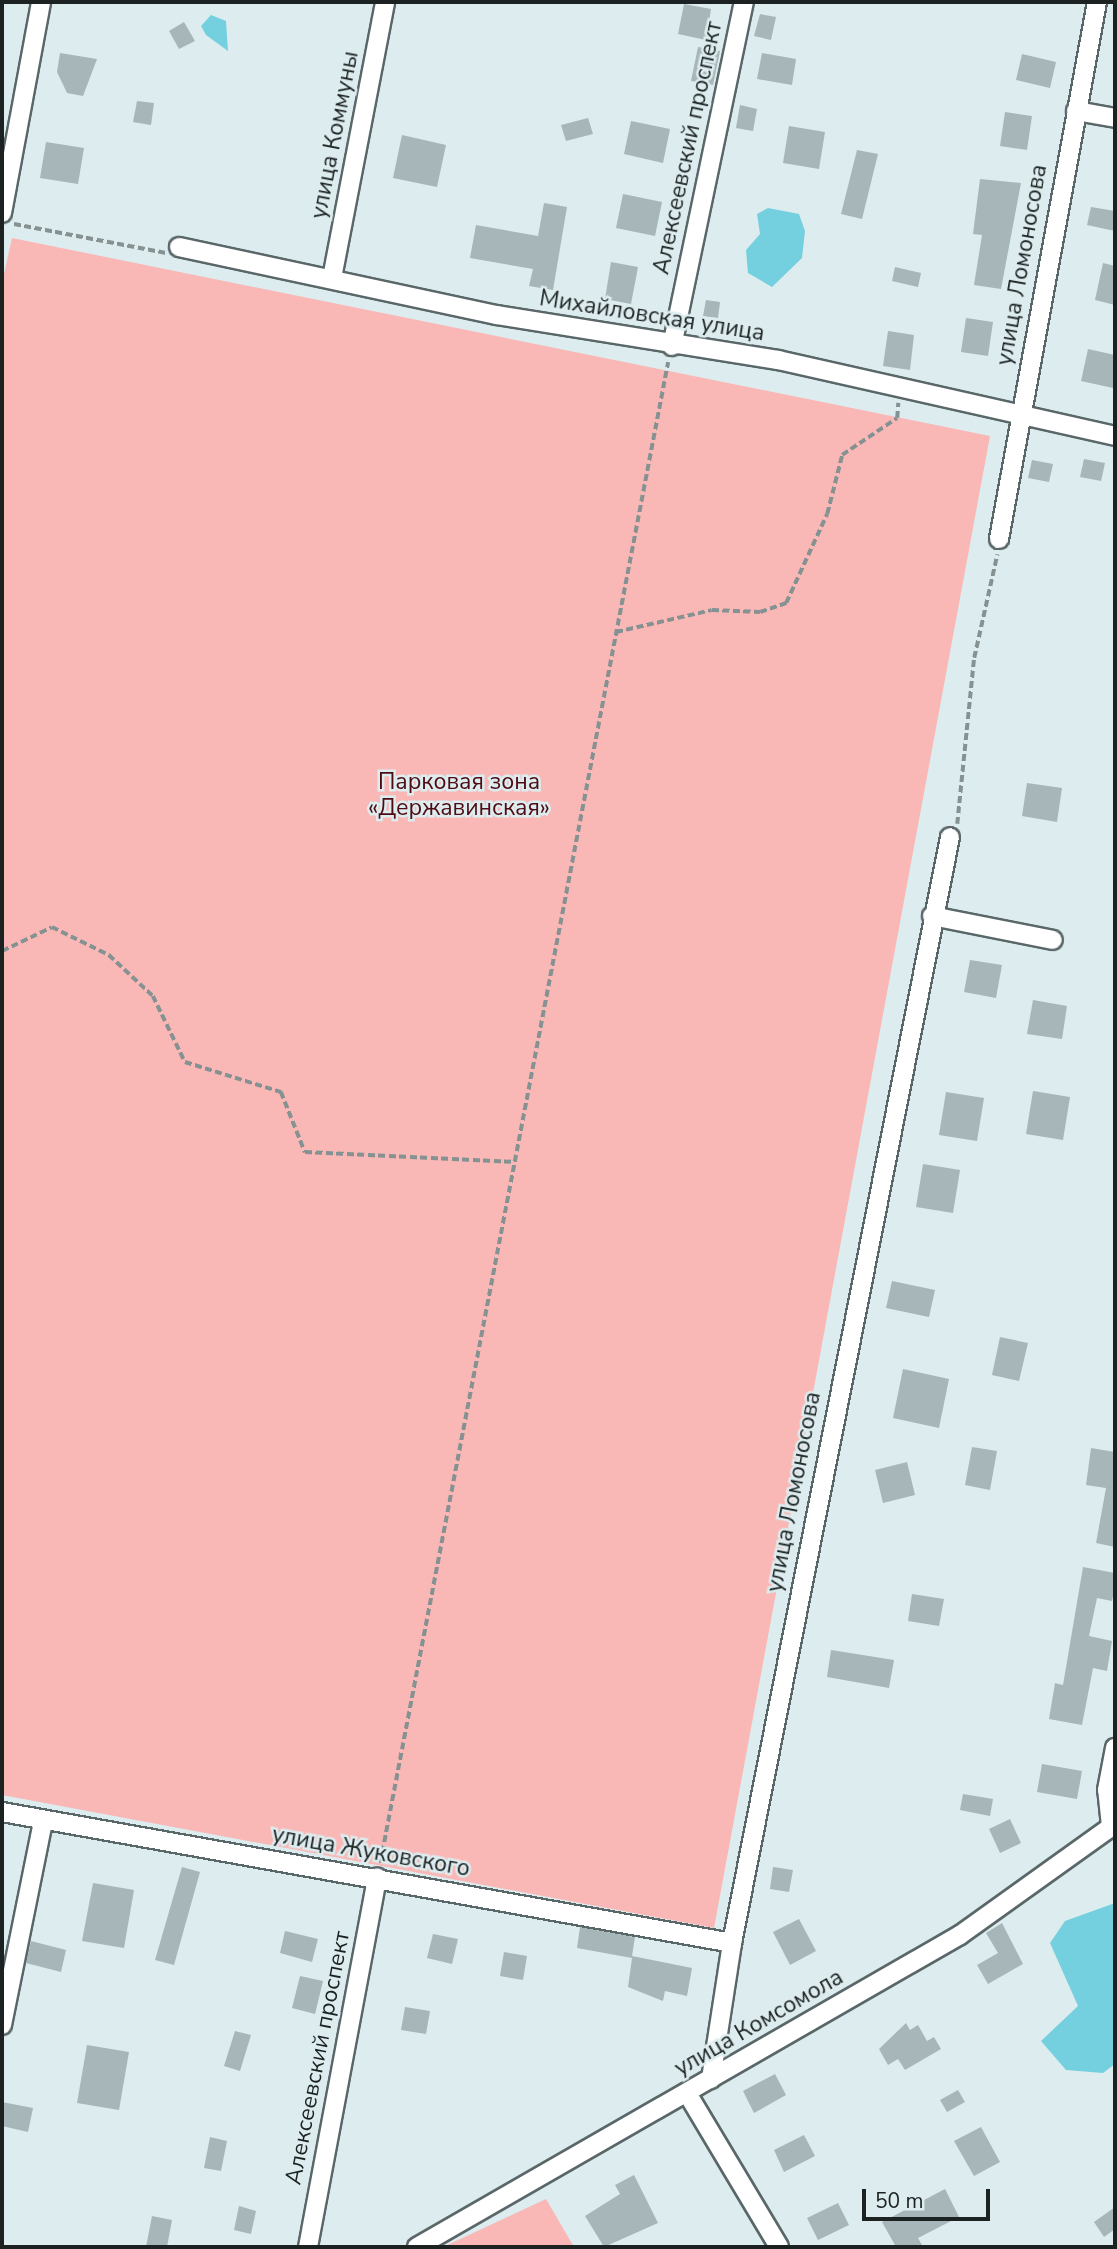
<!DOCTYPE html>
<meta charset="utf-8">
<style>
body{margin:0}
#map{position:relative;width:1117px;height:2249px;overflow:hidden;background:#ddecef;font-family:"Nunito Sans",sans-serif}
div>[style]{position:absolute}
.green>*{inset:0;background:#f9b8b6}
.water>*{inset:0;background:#74d0de}
.building>*{inset:0;background:#a7b6b8}
.path>*{height:3.5px;margin-top:-1.75px;transform-origin:0;background:repeating-linear-gradient(90deg,#869192 0 7px,transparent 0 10.5px)}
.roads{filter:drop-shadow(2px 0 #5a6769) drop-shadow(-2px 0 #5a6769) drop-shadow(0 2px #5a6769) drop-shadow(0 -2px #5a6769)}
.minor>*{height:18px;margin:-9px;padding:0 9px;transform-origin:9px;border-radius:9px;background:#fff}
span{translate:-50% -50%;white-space:nowrap;text-align:center;line-height:1.15;-webkit-text-stroke:5px #ddecef;paint-order:stroke}
.street-label{font-size:23px;color:#1c2222}
.park-label{font-size:23px;color:#4e0c12}
.frame{position:absolute;inset:0;border:4px solid #1c2222;pointer-events:none}
.scale{position:absolute;left:862px;top:2189px;width:128px;height:32px;box-sizing:border-box;border:4px solid #1c2222;border-top:0;padding-left:9px;font-size:21px;line-height:24px;white-space:nowrap;color:#1c2222;-webkit-text-stroke:5px #ddecef;paint-order:stroke}
</style>
<div id="map">
<div class="green">
<i style="clip-path:polygon(12px 238px,990px 436px,714px 1928px,2px 1795px,2px 283px)"></i>
<i style="clip-path:polygon(546px 2199px,574px 2247px,443px 2247px)"></i>
</div>
<div class="water">
<i style="clip-path:polygon(211px 15px,226px 21px,228px 51px,206px 35px,201px 26px)"></i>
<i style="clip-path:polygon(768px 208px,799px 214px,805px 231px,802px 258px,772px 287px,748px 273px,746px 250px,760px 234px,757px 214px)"></i>
<i style="clip-path:polygon(1115px 1903px,1115px 2064px,1103px 2073px,1066px 2070px,1041px 2041px,1078px 2006px,1050px 1943px,1065px 1921px)"></i>
</div>
<div class="building">
<i style="clip-path:polygon(684px 4px,711px 9px,706px 40px,678px 34px)"></i>
<i style="clip-path:polygon(760px 14px,776px 17px,771px 40px,754px 36px)"></i>
<i style="clip-path:polygon(184px 22px,195px 41px,179px 49px,169px 31px)"></i>
<i style="clip-path:polygon(698px 47px,720px 51px,713px 85px,691px 81px)"></i>
<i style="clip-path:polygon(60px 53px,97px 59px,83px 96px,67px 93px,57px 72px)"></i>
<i style="clip-path:polygon(762px 53px,796px 59px,792px 85px,757px 79px)"></i>
<i style="clip-path:polygon(1022px 54px,1056px 62px,1050px 88px,1016px 80px)"></i>
<i style="clip-path:polygon(137px 101px,154px 103px,151px 125px,133px 122px)"></i>
<i style="clip-path:polygon(740px 105px,757px 109px,753px 131px,736px 128px)"></i>
<i style="clip-path:polygon(1005px 112px,1032px 116px,1027px 150px,1000px 146px)"></i>
<i style="clip-path:polygon(588px 118px,593px 134px,566px 141px,561px 125px)"></i>
<i style="clip-path:polygon(631px 121px,670px 129px,663px 163px,624px 154px)"></i>
<i style="clip-path:polygon(789px 126px,825px 132px,819px 169px,783px 163px)"></i>
<i style="clip-path:polygon(402px 135px,446px 145px,437px 187px,393px 178px)"></i>
<i style="clip-path:polygon(46px 142px,84px 148px,78px 184px,40px 178px)"></i>
<i style="clip-path:polygon(857px 150px,878px 154px,862px 219px,841px 214px)"></i>
<i style="clip-path:polygon(980px 179px,1021px 183px,1001px 289px,974px 285px,982px 235px,973px 234px)"></i>
<i style="clip-path:polygon(623px 194px,662px 202px,655px 236px,616px 228px)"></i>
<i style="clip-path:polygon(544px 203px,567px 207px,553px 290px,529px 286px,533px 269px,470px 258px,476px 225px,538px 236px)"></i>
<i style="clip-path:polygon(1091px 207px,1115px 211px,1115px 231px,1087px 225px)"></i>
<i style="clip-path:polygon(611px 262px,638px 267px,631px 304px,605px 299px)"></i>
<i style="clip-path:polygon(1103px 263px,1115px 266px,1115px 305px,1095px 300px)"></i>
<i style="clip-path:polygon(895px 267px,921px 273px,918px 287px,892px 281px)"></i>
<i style="clip-path:polygon(706px 300px,720px 302px,718px 318px,703px 316px)"></i>
<i style="clip-path:polygon(966px 318px,993px 322px,988px 356px,961px 352px)"></i>
<i style="clip-path:polygon(888px 331px,914px 335px,910px 370px,883px 366px)"></i>
<i style="clip-path:polygon(1088px 349px,1115px 355px,1113px 388px,1081px 381px)"></i>
<i style="clip-path:polygon(1084px 459px,1105px 463px,1101px 481px,1080px 477px)"></i>
<i style="clip-path:polygon(1032px 460px,1053px 464px,1049px 482px,1028px 478px)"></i>
<i style="clip-path:polygon(1027px 783px,1062px 788px,1057px 822px,1022px 816px)"></i>
<i style="clip-path:polygon(970px 960px,1002px 965px,996px 998px,964px 992px)"></i>
<i style="clip-path:polygon(1033px 1000px,1067px 1006px,1062px 1039px,1027px 1034px)"></i>
<i style="clip-path:polygon(1033px 1091px,1070px 1097px,1063px 1140px,1026px 1134px)"></i>
<i style="clip-path:polygon(946px 1092px,984px 1098px,977px 1141px,939px 1135px)"></i>
<i style="clip-path:polygon(923px 1164px,960px 1170px,953px 1213px,916px 1207px)"></i>
<i style="clip-path:polygon(892px 1281px,935px 1290px,929px 1317px,886px 1308px)"></i>
<i style="clip-path:polygon(1000px 1337px,1028px 1343px,1019px 1381px,992px 1375px)"></i>
<i style="clip-path:polygon(903px 1369px,949px 1379px,939px 1428px,893px 1418px)"></i>
<i style="clip-path:polygon(972px 1447px,997px 1451px,990px 1490px,965px 1485px)"></i>
<i style="clip-path:polygon(1091px 1448px,1115px 1452px,1115px 1547px,1096px 1543px,1106px 1488px,1086px 1485px)"></i>
<i style="clip-path:polygon(907px 1462px,915px 1495px,883px 1503px,875px 1470px)"></i>
<i style="clip-path:polygon(1083px 1567px,1115px 1573px,1115px 1587px,1112px 1601px,1097px 1598px,1089px 1636px,1112px 1641px,1107px 1671px,1093px 1668px,1082px 1725px,1049px 1719px,1055px 1683px,1063px 1685px)"></i>
<i style="clip-path:polygon(912px 1594px,944px 1599px,939px 1626px,908px 1621px)"></i>
<i style="clip-path:polygon(831px 1650px,894px 1660px,889px 1688px,827px 1677px)"></i>
<i style="clip-path:polygon(1042px 1764px,1082px 1771px,1077px 1799px,1037px 1792px)"></i>
<i style="clip-path:polygon(963px 1794px,993px 1799px,990px 1816px,960px 1810px)"></i>
<i style="clip-path:polygon(1010px 1819px,1021px 1843px,1000px 1853px,989px 1829px)"></i>
<i style="clip-path:polygon(182px 1867px,200px 1872px,174px 1965px,155px 1960px)"></i>
<i style="clip-path:polygon(773px 1867px,793px 1870px,789px 1892px,770px 1889px)"></i>
<i style="clip-path:polygon(93px 1883px,134px 1890px,124px 1948px,82px 1941px)"></i>
<i style="clip-path:polygon(799px 1919px,816px 1951px,790px 1965px,773px 1932px)"></i>
<i style="clip-path:polygon(1002px 1923px,1023px 1964px,988px 1984px,977px 1965px,998px 1953px,986px 1933px)"></i>
<i style="clip-path:polygon(580px 1927px,635px 1937px,632px 1956px,692px 1968px,687px 1996px,665px 1991px,663px 2001px,628px 1987px,632px 1958px,577px 1948px)"></i>
<i style="clip-path:polygon(285px 1931px,318px 1939px,312px 1962px,280px 1953px)"></i>
<i style="clip-path:polygon(433px 1934px,458px 1939px,452px 1964px,427px 1958px)"></i>
<i style="clip-path:polygon(31px 1941px,66px 1950px,61px 1972px,26px 1963px)"></i>
<i style="clip-path:polygon(504px 1952px,527px 1956px,523px 1980px,500px 1976px)"></i>
<i style="clip-path:polygon(300px 1976px,323px 1981px,315px 2014px,292px 2008px)"></i>
<i style="clip-path:polygon(405px 2007px,430px 2011px,426px 2034px,401px 2030px)"></i>
<i style="clip-path:polygon(906px 2023px,910px 2030px,918px 2025px,927px 2041px,934px 2037px,941px 2049px,905px 2070px,898px 2059px,888px 2065px,879px 2049px)"></i>
<i style="clip-path:polygon(235px 2031px,251px 2035px,240px 2071px,224px 2066px)"></i>
<i style="clip-path:polygon(87px 2045px,129px 2052px,119px 2110px,77px 2103px)"></i>
<i style="clip-path:polygon(775px 2074px,786px 2095px,754px 2113px,743px 2091px)"></i>
<i style="clip-path:polygon(958px 2090px,965px 2102px,947px 2112px,940px 2100px)"></i>
<i style="clip-path:polygon(2px 2102px,33px 2108px,28px 2132px,2px 2126px)"></i>
<i style="clip-path:polygon(981px 2127px,1000px 2162px,974px 2176px,954px 2141px)"></i>
<i style="clip-path:polygon(804px 2135px,815px 2156px,784px 2172px,774px 2150px)"></i>
<i style="clip-path:polygon(210px 2137px,227px 2141px,221px 2171px,204px 2168px)"></i>
<i style="clip-path:polygon(634px 2175px,658px 2223px,604px 2247px,585px 2216px,620px 2194px,615px 2185px)"></i>
<i style="clip-path:polygon(945px 2189px,959px 2217px,918px 2238px,923px 2247px,896px 2247px,882px 2222px)"></i>
<i style="clip-path:polygon(838px 2203px,849px 2225px,818px 2240px,807px 2218px)"></i>
<i style="clip-path:polygon(239px 2206px,256px 2211px,251px 2234px,234px 2230px)"></i>
<i style="clip-path:polygon(1115px 2207px,1115px 2229px,1104px 2237px,1094px 2222px)"></i>
<i style="clip-path:polygon(152px 2216px,172px 2220px,167px 2247px,146px 2247px)"></i>
</div>
<div class="path">
<i style="left:14px;top:224px;width:155px;rotate:10.8deg"></i>
<i style="left:616px;top:632px;width:98px;rotate:-12.9deg"></i>
<i style="left:712px;top:610px;width:48px;rotate:2.4deg"></i>
<i style="left:760px;top:612px;width:28px;rotate:-19deg"></i>
<i style="left:786px;top:603px;width:98px;rotate:-65.3deg"></i>
<i style="left:827px;top:514px;width:61px;rotate:-75.7deg"></i>
<i style="left:842px;top:455px;width:66px;rotate:-33.9deg"></i>
<i style="left:897px;top:418px;width:15px;rotate:-86deg"></i>
<i style="left:957px;top:824px;width:167px;rotate:-84.2deg"></i>
<i style="left:974px;top:658px;width:106px;rotate:-77.4deg"></i>
<i style="left:2px;top:951px;width:55px;rotate:-25.6deg"></i>
<i style="left:52px;top:927px;width:64px;rotate:26.2deg"></i>
<i style="left:109px;top:955px;width:60px;rotate:43deg"></i>
<i style="left:153px;top:996px;width:73px;rotate:64.1deg"></i>
<i style="left:185px;top:1062px;width:101px;rotate:17.4deg"></i>
<i style="left:281px;top:1092px;width:65px;rotate:68.2deg"></i>
<i style="left:305px;top:1152px;width:209px;rotate:2.7deg"></i>
<i style="left:380px;top:1863px;width:1528px;rotate:-79.14deg"></i>
</div>
<div class="roads">
<div class="minor">
<i style="left:1076px;top:111px;width:40px;rotate:10deg"></i>
<i style="left:2px;top:213px;width:215px;rotate:-79.5deg"></i>
<i style="left:179px;top:247px;width:325px;rotate:12.1deg"></i>
<i style="left:497px;top:315px;width:285px;rotate:9.1deg"></i>
<i style="left:778px;top:360px;width:345px;rotate:12.7deg"></i>
<i style="left:332px;top:278px;width:281px;rotate:-79.1deg"></i>
<i style="left:672px;top:346px;width:351px;rotate:-78.2deg"></i>
<i style="left:999px;top:539px;width:546px;rotate:-79.66deg"></i>
<i style="left:932px;top:916px;width:123px;rotate:11.2deg"></i>
<i style="left:2px;top:1812px;width:742px;rotate:10.17deg"></i>
<i style="left:1111px;top:1826px;width:36px;rotate:-96deg"></i>
<i style="left:1107px;top:1790px;width:43px;rotate:-79.2deg"></i>
<i style="left:2px;top:2025px;width:208px;rotate:-78.6deg"></i>
<i style="left:711px;top:2079px;width:138px;rotate:-81.2deg"></i>
<i style="left:732px;top:1943px;width:1127px;rotate:-78.85deg"></i>
<i style="left:687px;top:2093px;width:179px;rotate:59.1deg"></i>
<i style="left:308px;top:2247px;width:376px;rotate:-79.4deg"></i>
<i style="left:417px;top:2247px;width:626px;rotate:-29.88deg"></i>
<i style="left:960px;top:1935px;width:191px;rotate:-35.6deg"></i>
</div>
</div>
<div class="street-label">
<span style="left:335px;top:135px;rotate:-79deg">улица Коммуны</span>
<span style="left:688px;top:148px;rotate:-78deg">Алексеевский проспект</span>
<span style="left:1022px;top:265px;rotate:-80deg">улица Ломоносова</span>
<span style="left:652px;top:316px;rotate:9deg">Михайловская улица</span>
<span style="left:794px;top:1492px;rotate:-79deg">улица Ломоносова</span>
<span style="left:371px;top:1852px;rotate:10deg">улица Жуковского</span>
<span style="left:759px;top:2023px;rotate:-30deg">улица Комсомола</span>
<span style="left:318px;top:2058px;rotate:-79deg">Алексеевский проспект</span>
</div>
<div class="park-label">
<span style="left:459px;top:795px">Парковая зона<br>«Державинская»</span>
</div>
<div class="frame"></div>
<div class="scale">50 m</div>
</div>
